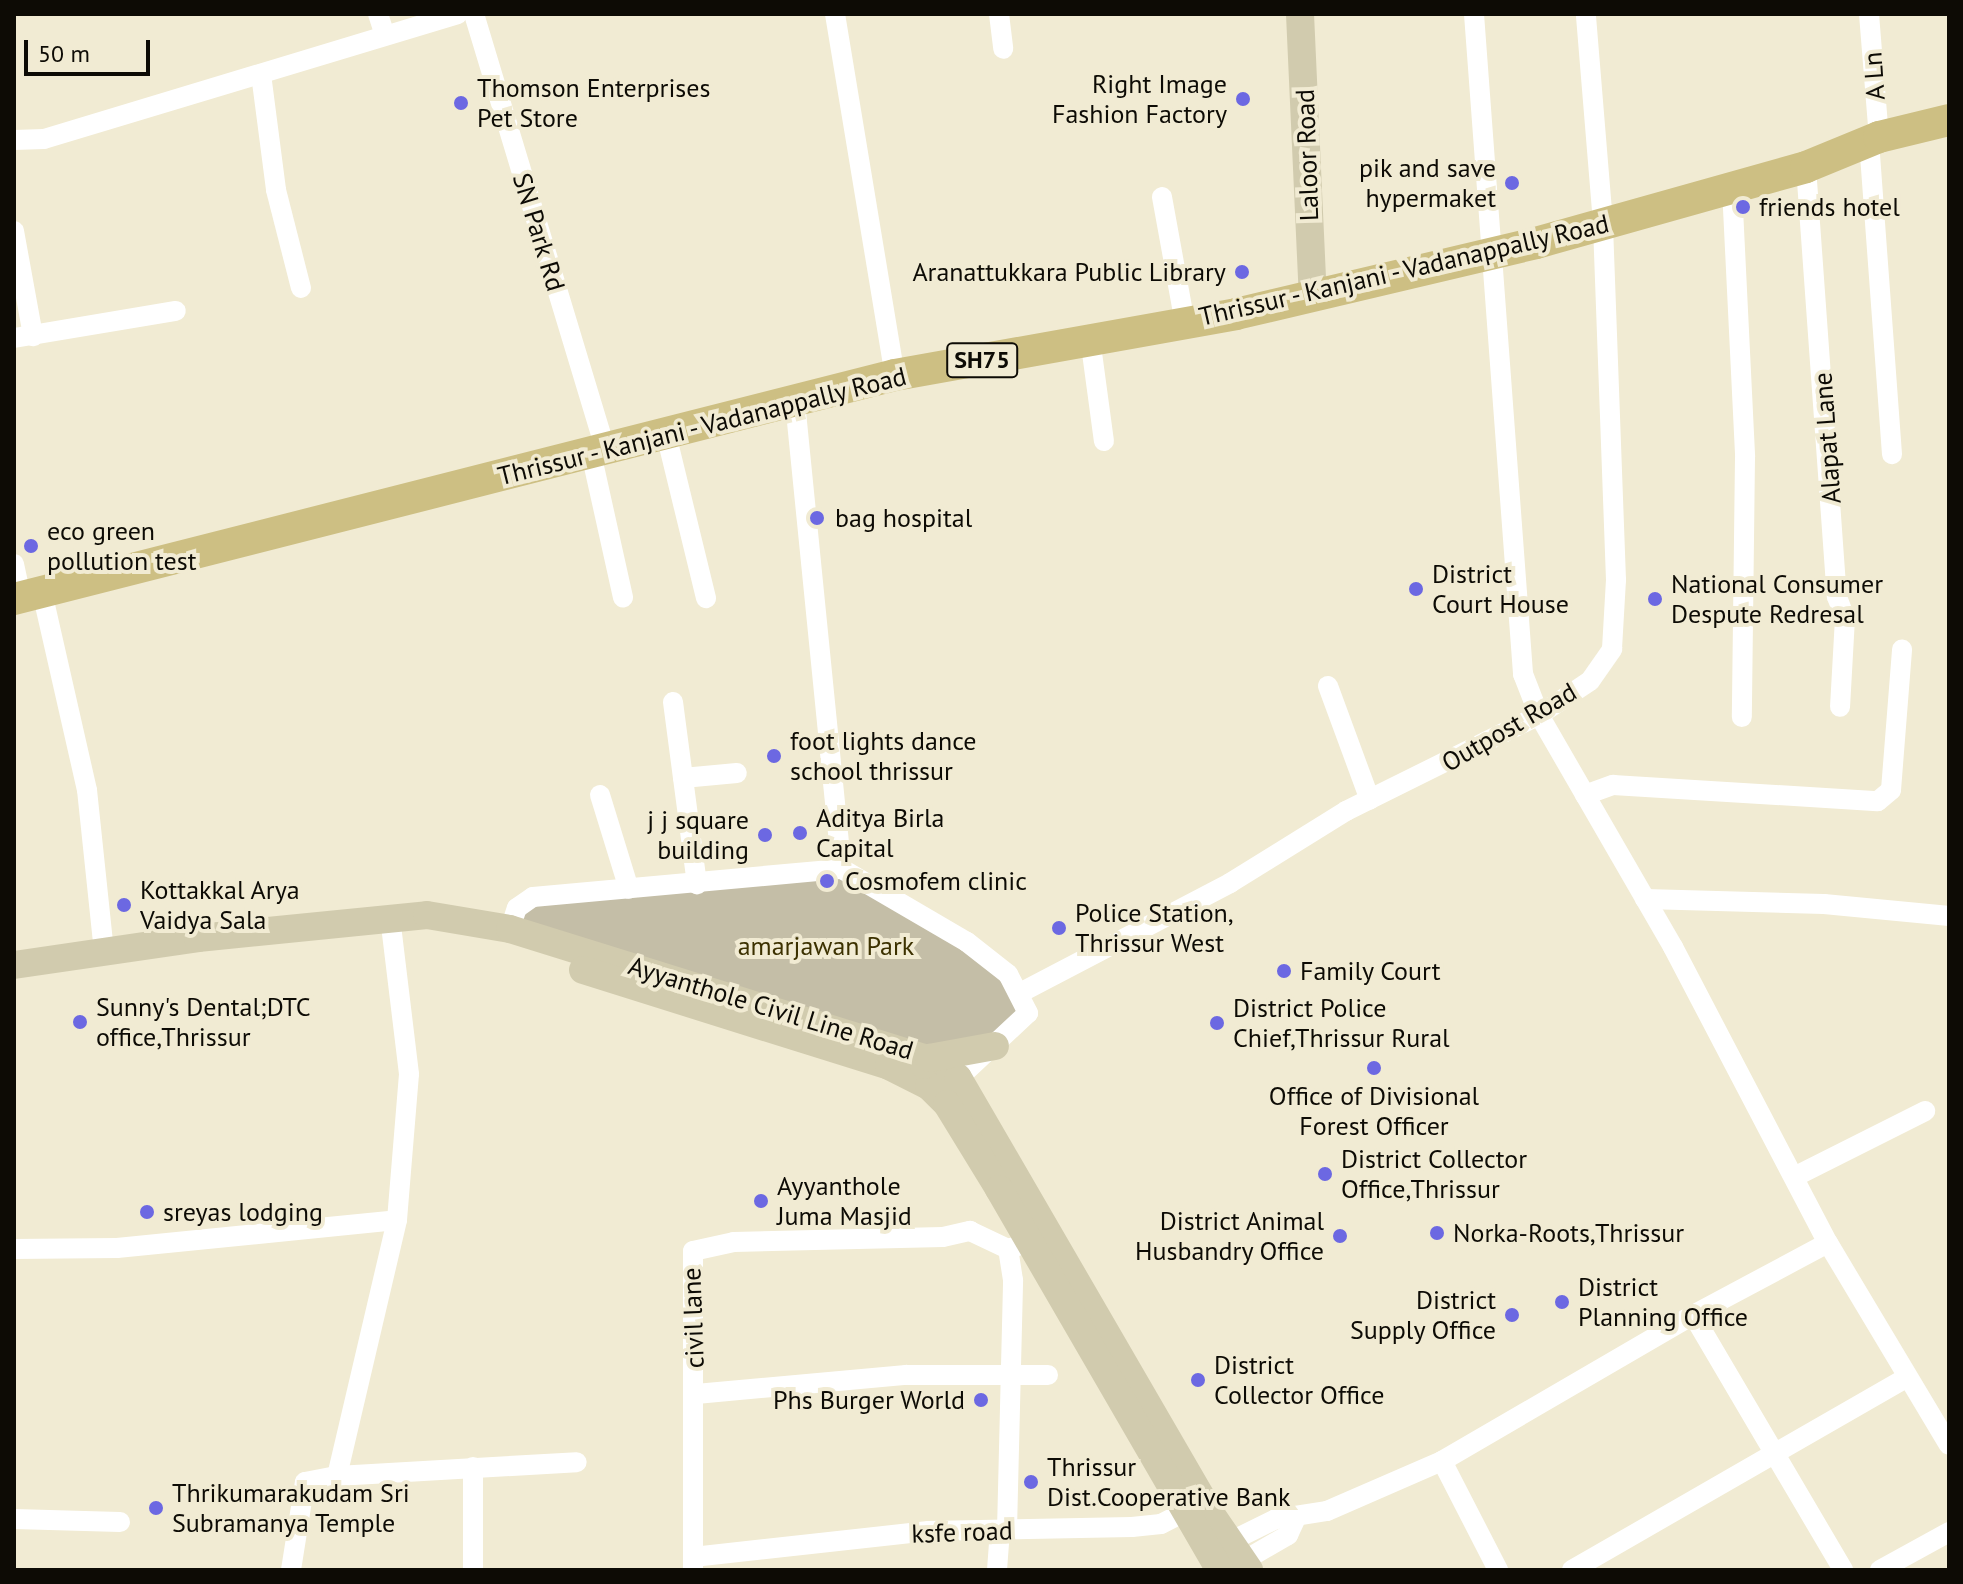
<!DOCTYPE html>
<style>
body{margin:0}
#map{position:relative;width:1963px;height:1584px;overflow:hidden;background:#f1ebd3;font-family:"PT Sans",sans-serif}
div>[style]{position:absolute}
.green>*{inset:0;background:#c4bea7}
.street>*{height:20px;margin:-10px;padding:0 10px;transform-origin:10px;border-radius:10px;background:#fff}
.secondary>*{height:28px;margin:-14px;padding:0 14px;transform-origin:14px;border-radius:14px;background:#d1cbae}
.primary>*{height:32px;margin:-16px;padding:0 16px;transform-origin:16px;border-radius:16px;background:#cdbf83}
.dots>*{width:22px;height:22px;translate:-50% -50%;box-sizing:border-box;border:4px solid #f1ebd3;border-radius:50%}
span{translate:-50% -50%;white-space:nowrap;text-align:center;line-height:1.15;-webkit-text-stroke:8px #f1ebd3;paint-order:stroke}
.shield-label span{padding:2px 6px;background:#f1ebd3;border:2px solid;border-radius:6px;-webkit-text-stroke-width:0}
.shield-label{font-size:24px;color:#0d0b05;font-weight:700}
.street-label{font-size:26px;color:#0d0b05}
.poi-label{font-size:26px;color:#0d0b05}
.right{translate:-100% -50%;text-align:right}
.left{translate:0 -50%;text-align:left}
.park-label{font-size:26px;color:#3c3100}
.frame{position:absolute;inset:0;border:16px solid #0d0b05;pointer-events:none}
.scale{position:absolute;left:24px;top:40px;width:126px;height:36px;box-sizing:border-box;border:4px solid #0d0b05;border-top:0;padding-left:10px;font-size:24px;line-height:28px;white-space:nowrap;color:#0d0b05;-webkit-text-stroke:6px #f1ebd3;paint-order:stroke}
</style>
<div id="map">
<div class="green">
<i style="clip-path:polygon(842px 870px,967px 942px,1027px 1012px,995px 1045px,930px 1057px,510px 927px,518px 908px)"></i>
</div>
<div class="street">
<i style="left:378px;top:14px;width:22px;rotate:72deg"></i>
<i style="left:474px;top:14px;width:454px;rotate:73.2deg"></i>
<i style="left:835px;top:14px;width:366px;rotate:80.6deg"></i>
<i style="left:999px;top:14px;width:35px;rotate:83deg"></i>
<i style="left:1474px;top:14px;width:662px;rotate:85.75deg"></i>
<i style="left:1523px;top:674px;width:44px;rotate:68.7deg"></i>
<i style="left:1539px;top:715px;width:268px;rotate:60deg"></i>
<i style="left:1673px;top:947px;width:334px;rotate:62.4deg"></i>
<i style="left:1869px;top:14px;width:123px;rotate:85.4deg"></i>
<i style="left:261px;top:74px;width:117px;rotate:82.6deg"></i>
<i style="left:276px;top:190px;width:101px;rotate:75.7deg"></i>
<i style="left:14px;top:140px;width:30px;rotate:-2deg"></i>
<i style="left:44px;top:139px;width:432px;rotate:-16.8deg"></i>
<i style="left:1869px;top:141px;width:314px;rotate:85.8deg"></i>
<i style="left:1806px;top:167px;width:431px;rotate:85.9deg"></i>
<i style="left:1837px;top:597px;width:22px;rotate:69deg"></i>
<i style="left:1845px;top:618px;width:89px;rotate:93.2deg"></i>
<i style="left:1732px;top:188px;width:269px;rotate:87.2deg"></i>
<i style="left:1745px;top:457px;width:260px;rotate:90.7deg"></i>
<i style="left:1162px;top:197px;width:128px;rotate:79.7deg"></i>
<i style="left:14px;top:231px;width:107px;rotate:79.7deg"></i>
<i style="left:14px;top:338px;width:164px;rotate:-9.5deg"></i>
<i style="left:1090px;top:338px;width:104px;rotate:82.3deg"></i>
<i style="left:795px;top:402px;width:469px;rotate:84.3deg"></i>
<i style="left:842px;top:869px;width:145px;rotate:30.3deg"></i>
<i style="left:967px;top:942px;width:52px;rotate:38deg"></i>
<i style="left:1008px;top:974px;width:44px;rotate:62.9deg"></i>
<i style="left:1028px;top:1013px;width:107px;rotate:136.9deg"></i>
<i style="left:666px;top:434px;width:169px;rotate:76.3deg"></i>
<i style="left:591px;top:453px;width:148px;rotate:77.5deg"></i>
<i style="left:14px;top:564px;width:34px;rotate:78deg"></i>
<i style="left:42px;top:592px;width:203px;rotate:77.2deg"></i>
<i style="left:87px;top:790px;width:162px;rotate:84deg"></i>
<i style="left:1328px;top:686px;width:121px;rotate:69.8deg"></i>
<i style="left:673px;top:702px;width:184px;rotate:82.5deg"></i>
<i style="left:683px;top:778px;width:54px;rotate:-5.3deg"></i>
<i style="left:600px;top:795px;width:98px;rotate:72.9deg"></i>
<i style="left:1585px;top:795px;width:30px;rotate:-20deg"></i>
<i style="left:1613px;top:785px;width:265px;rotate:3.5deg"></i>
<i style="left:1878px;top:801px;width:17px;rotate:-40deg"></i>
<i style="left:1891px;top:790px;width:141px;rotate:-85.5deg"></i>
<i style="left:1645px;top:899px;width:179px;rotate:1.6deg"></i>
<i style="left:1824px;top:904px;width:126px;rotate:5.5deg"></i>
<i style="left:510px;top:929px;width:22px;rotate:-72deg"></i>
<i style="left:517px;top:908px;width:19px;rotate:-35deg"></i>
<i style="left:533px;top:897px;width:310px;rotate:-5.2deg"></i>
<i style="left:1020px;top:993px;width:237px;rotate:-27.6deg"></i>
<i style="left:1230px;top:883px;width:137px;rotate:-31.8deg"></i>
<i style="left:1346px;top:811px;width:216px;rotate:-26.4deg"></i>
<i style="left:1539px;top:715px;width:61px;rotate:-33.7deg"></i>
<i style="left:1590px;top:681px;width:39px;rotate:-55deg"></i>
<i style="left:1612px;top:649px;width:69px;rotate:-86.7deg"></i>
<i style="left:1616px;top:580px;width:357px;rotate:-92.1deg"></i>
<i style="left:1603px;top:223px;width:210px;rotate:-94.7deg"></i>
<i style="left:1794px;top:1177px;width:147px;rotate:-26.7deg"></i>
<i style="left:14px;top:1249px;width:103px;rotate:-0.6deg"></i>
<i style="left:117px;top:1248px;width:281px;rotate:-5.7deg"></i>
<i style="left:1693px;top:1315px;width:296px;rotate:59.5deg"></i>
<i style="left:696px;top:1394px;width:211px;rotate:-5.2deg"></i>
<i style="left:906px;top:1375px;width:142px"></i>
<i style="left:1442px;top:1461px;width:123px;rotate:62.8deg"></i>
<i style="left:473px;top:1467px;width:103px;rotate:90deg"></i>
<i style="left:337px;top:1476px;width:240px;rotate:-3.3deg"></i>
<i style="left:14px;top:1519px;width:106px;rotate:1.6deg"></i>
<i style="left:1007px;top:1530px;width:250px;rotate:-88.6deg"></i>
<i style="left:1013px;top:1280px;width:31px;rotate:-99deg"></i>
<i style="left:1219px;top:1547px;width:64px;rotate:-26.2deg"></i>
<i style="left:1276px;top:1519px;width:52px;rotate:-8.9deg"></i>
<i style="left:1327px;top:1511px;width:125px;rotate:-23.5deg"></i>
<i style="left:1442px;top:1461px;width:290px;rotate:-30.2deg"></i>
<i style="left:1693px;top:1315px;width:153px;rotate:-28.1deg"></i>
<i style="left:1828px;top:1243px;width:235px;rotate:59.1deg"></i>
<i style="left:693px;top:1557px;width:237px;rotate:-6.3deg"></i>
<i style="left:929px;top:1531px;width:203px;rotate:-1.1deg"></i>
<i style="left:1132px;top:1527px;width:29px;rotate:-6deg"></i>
<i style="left:1161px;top:1524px;width:27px;rotate:-27deg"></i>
<i style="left:1233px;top:1567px;width:64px;rotate:-30.2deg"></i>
<i style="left:1288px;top:1535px;width:17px;rotate:-65deg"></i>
<i style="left:291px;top:1570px;width:89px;rotate:-81deg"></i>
<i style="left:305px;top:1482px;width:33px;rotate:-11deg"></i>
<i style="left:337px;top:1476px;width:263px;rotate:-76.8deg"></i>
<i style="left:397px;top:1220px;width:146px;rotate:-85.3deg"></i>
<i style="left:409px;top:1074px;width:159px;rotate:-96.9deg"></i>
<i style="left:693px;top:1570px;width:319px;rotate:-90deg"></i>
<i style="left:693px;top:1251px;width:42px;rotate:-12.4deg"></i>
<i style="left:734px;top:1242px;width:209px;rotate:-1.4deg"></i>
<i style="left:943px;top:1237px;width:28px;rotate:-13deg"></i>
<i style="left:970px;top:1231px;width:42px;rotate:25.3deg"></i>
<i style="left:1008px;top:1249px;width:22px;rotate:-18deg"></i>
<i style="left:997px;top:1570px;width:40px;rotate:-85.7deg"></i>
<i style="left:1572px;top:1570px;width:387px;rotate:-29.9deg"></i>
<i style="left:1880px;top:1570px;width:79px;rotate:-28.8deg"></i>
</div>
<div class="secondary">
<i style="left:1300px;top:14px;width:283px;rotate:87.4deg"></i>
<i style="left:14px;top:965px;width:186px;rotate:-8.3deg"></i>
<i style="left:198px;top:938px;width:230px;rotate:-5.7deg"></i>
<i style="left:427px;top:915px;width:84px;rotate:9.6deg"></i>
<i style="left:510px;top:929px;width:450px;rotate:17.3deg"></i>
<i style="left:940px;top:1063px;width:23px;rotate:40deg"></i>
<i style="left:958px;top:1078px;width:504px;rotate:59.87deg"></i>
<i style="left:1211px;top:1514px;width:68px;rotate:55.8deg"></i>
<i style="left:583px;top:970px;width:321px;rotate:17.4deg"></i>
<i style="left:889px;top:1066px;width:45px;rotate:26.6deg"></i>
<i style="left:929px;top:1086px;width:25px;rotate:45deg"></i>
<i style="left:947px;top:1104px;width:100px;rotate:58.5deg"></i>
<i style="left:999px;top:1189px;width:440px;rotate:59.9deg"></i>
<i style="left:924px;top:1065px;width:9px;rotate:-54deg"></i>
<i style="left:929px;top:1058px;width:67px;rotate:-10.3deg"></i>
</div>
<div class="primary">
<i style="left:14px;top:599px;width:909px;rotate:-14.27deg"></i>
<i style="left:895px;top:375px;width:346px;rotate:-10.1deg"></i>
<i style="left:1236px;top:314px;width:308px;rotate:-13.3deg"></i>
<i style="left:1536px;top:243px;width:280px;rotate:-15.7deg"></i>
<i style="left:1806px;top:167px;width:79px;rotate:-22.3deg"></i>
<i style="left:1879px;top:137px;width:72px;rotate:-13.7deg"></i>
</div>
<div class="dots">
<i style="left:1243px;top:99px;background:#6c68e2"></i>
<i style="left:461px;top:103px;background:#6c68e2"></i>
<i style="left:1512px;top:183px;background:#6c68e2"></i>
<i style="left:1743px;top:207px;background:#6c68e2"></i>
<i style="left:1242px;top:272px;background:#6c68e2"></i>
<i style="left:817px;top:518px;background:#6c68e2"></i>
<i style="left:31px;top:546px;background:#6c68e2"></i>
<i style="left:1416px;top:589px;background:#6c68e2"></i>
<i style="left:1655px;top:599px;background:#6c68e2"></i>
<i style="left:774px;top:756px;background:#6c68e2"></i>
<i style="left:800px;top:833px;background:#6c68e2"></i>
<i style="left:765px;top:835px;background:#6c68e2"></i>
<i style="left:827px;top:881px;background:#6c68e2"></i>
<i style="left:124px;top:905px;background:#6c68e2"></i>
<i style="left:1059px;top:928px;background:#6c68e2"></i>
<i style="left:1284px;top:971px;background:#6c68e2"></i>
<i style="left:80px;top:1022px;background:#6c68e2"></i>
<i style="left:1217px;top:1023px;background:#6c68e2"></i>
<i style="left:1374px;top:1068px;background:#6c68e2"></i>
<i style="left:1325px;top:1174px;background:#6c68e2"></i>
<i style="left:761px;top:1201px;background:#6c68e2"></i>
<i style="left:147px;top:1212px;background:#6c68e2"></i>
<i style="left:1437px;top:1233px;background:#6c68e2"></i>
<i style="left:1340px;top:1236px;background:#6c68e2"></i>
<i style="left:1562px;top:1302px;background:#6c68e2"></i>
<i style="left:1512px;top:1315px;background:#6c68e2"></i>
<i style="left:1198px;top:1380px;background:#6c68e2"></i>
<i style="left:981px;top:1400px;background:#6c68e2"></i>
<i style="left:1031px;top:1482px;background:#6c68e2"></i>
<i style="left:156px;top:1508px;background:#6c68e2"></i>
</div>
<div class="shield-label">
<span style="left:982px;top:360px">SH75</span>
</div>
<div class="street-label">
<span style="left:1874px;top:76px;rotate:-94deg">A Ln</span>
<span style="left:1307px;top:155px;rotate:-92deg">Laloor Road</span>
<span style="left:539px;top:232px;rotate:73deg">SN Park Rd</span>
<span style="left:1404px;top:270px;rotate:-13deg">Thrissur - Kanjani - Vadanappally Road</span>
<span style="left:702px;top:426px;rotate:-14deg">Thrissur - Kanjani - Vadanappally Road</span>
<span style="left:1827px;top:438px;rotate:-94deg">Alapat Lane</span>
<span style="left:1509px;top:727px;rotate:-30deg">Outpost Road</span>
<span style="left:771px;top:1008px;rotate:17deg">Ayyanthole Civil Line Road</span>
<span style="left:693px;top:1318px;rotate:-92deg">civil lane</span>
<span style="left:962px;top:1532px;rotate:-2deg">ksfe road</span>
</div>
<div class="poi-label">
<span class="right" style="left:1227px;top:99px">Right Image<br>Fashion Factory</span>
<span class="left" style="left:477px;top:103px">Thomson Enterprises<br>Pet Store</span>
<span class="right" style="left:1496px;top:183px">pik and save<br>hypermaket</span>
<span class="left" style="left:1759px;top:207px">friends hotel</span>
<span class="right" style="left:1226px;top:272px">Aranattukkara Public Library</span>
<span class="left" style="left:835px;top:518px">bag hospital</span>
<span class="left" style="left:47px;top:546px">eco green<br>pollution test</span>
<span class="left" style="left:1432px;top:589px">District<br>Court House</span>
<span class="left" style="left:1671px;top:599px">National Consumer<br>Despute Redresal</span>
<span class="left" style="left:790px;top:756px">foot lights dance<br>school thrissur</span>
<span class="left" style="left:816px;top:833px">Aditya Birla<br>Capital</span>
<span class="right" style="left:749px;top:835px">j j square<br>building</span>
<span class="left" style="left:845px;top:881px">Cosmofem clinic</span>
<span class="left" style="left:140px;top:905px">Kottakkal Arya<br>Vaidya Sala</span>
<span class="left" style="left:1075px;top:928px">Police Station,<br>Thrissur West</span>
<span class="left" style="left:1300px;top:971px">Family Court</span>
<span class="left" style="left:96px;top:1022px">Sunny's Dental;DTC<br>office,Thrissur</span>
<span class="left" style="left:1233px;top:1023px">District Police<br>Chief,Thrissur Rural</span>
<span style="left:1374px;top:1111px">Office of Divisional<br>Forest Officer</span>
<span class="left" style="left:1341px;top:1174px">District Collector<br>Office,Thrissur</span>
<span class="left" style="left:777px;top:1201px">Ayyanthole<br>Juma Masjid</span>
<span class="left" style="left:163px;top:1212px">sreyas lodging</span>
<span class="right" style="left:1324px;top:1236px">District Animal<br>Husbandry Office</span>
<span class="left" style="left:1453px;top:1233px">Norka-Roots,Thrissur</span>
<span class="left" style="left:1578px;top:1302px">District<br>Planning Office</span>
<span class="right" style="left:1496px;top:1315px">District<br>Supply Office</span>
<span class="left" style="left:1214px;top:1380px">District<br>Collector Office</span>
<span class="right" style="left:965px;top:1400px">Phs Burger World</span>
<span class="left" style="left:1047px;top:1482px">Thrissur<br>Dist.Cooperative Bank</span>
<span class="left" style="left:172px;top:1508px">Thrikumarakudam Sri<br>Subramanya Temple</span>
</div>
<div class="park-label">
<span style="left:826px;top:946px">amarjawan Park</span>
</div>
<div class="frame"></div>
<div class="scale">50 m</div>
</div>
